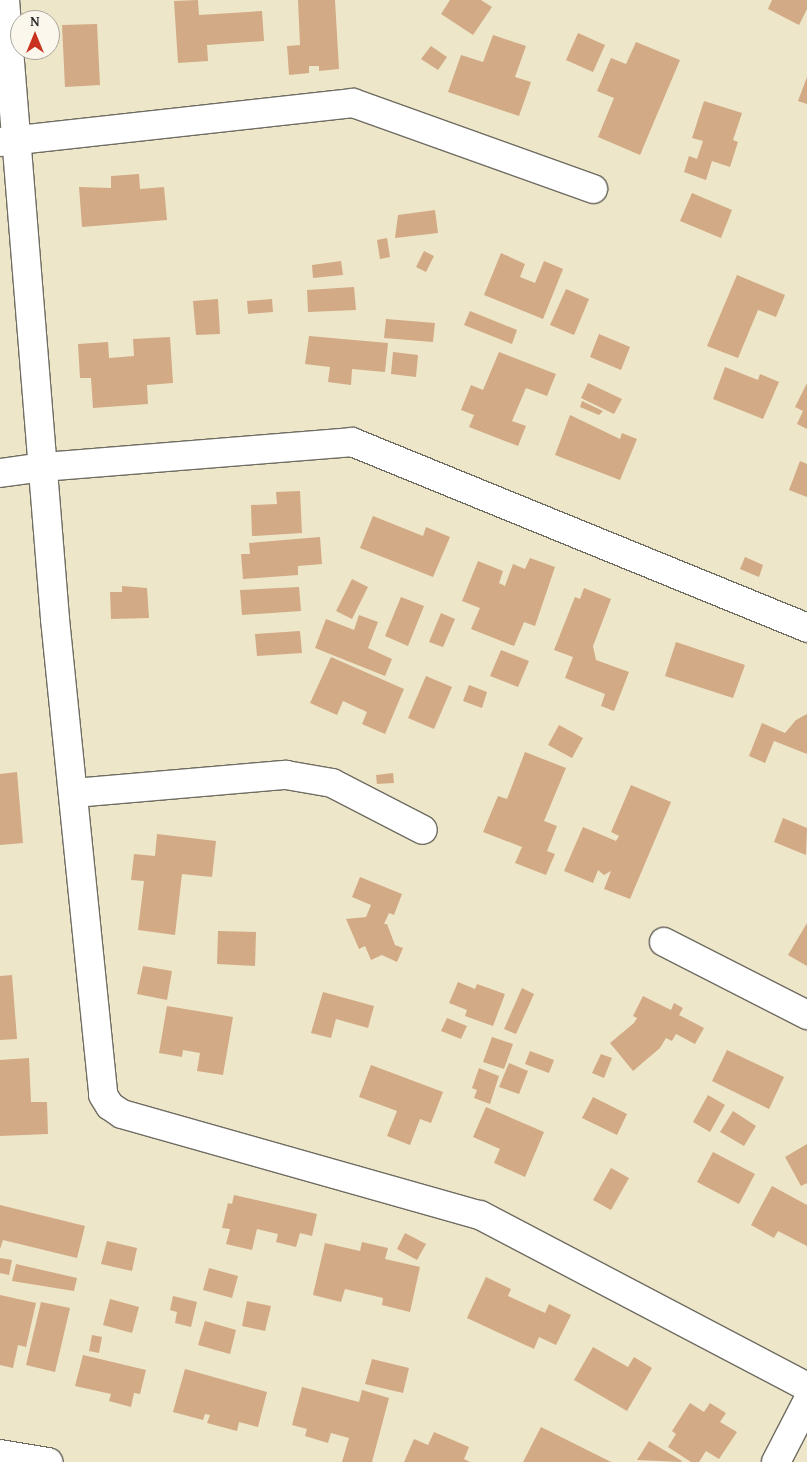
<!DOCTYPE html>
<style>
body{margin:0}
#map{position:relative;width:807px;height:1462px;overflow:hidden;background:#eee6c9;font-family:"Gentium Book Plus",serif}
div>[style]{position:absolute}
.building>*{inset:0;background:#d2aa85}
.roads{filter:drop-shadow(1px 0 #6f6c62) drop-shadow(-1px 0 #6f6c62) drop-shadow(0 1px #6f6c62) drop-shadow(0 -1px #6f6c62)}
.minor>*{height:28px;margin:-14px;padding:0 14px;transform-origin:14px;border-radius:14px;background:#fff}
span{translate:-50% -50%;white-space:nowrap;text-align:center;line-height:1.15;-webkit-text-stroke:4.5px #fbf7ec;paint-order:stroke}
.north{position:absolute;left:10px;top:10px;width:50px;height:50px;box-sizing:border-box;background:#fbf7ec;border:1px solid #a8a59f;border-radius:50%;rotate:0deg;font-size:14px;font-weight:700;line-height:20px;text-align:center;color:#2b2b2b}
.north::after{content:'';display:block;margin:auto;width:18px;height:22px;background:#c8321e;clip-path:polygon(50% 0,100% 100%,50% 72%,0 100%)}
</style>
<div id="map">
<div class="building">
<i style="clip-path:polygon(198px 0,199px 15px,262px 11px,264px 41px,207px 45px,208px 61px,178px 63px,174px 1px)"></i>
<i style="clip-path:polygon(298px 0,335px 0,339px 69px,319px 71px,319px 66px,309px 66px,309px 73px,289px 75px,287px 46px,300px 45px)"></i>
<i style="clip-path:polygon(450px 0,481px 0,492px 7px,473px 35px,441px 14px)"></i>
<i style="clip-path:polygon(772px 0,807px 0,807px 9px,799px 25px,768px 9px)"></i>
<i style="clip-path:polygon(97px 24px,100px 85px,65px 87px,62px 25px)"></i>
<i style="clip-path:polygon(578px 33px,605px 45px,593px 72px,566px 60px)"></i>
<i style="clip-path:polygon(493px 35px,526px 46px,515px 77px,531px 82px,519px 116px,448px 92px,461px 55px,483px 62px)"></i>
<i style="clip-path:polygon(636px 42px,680px 60px,640px 155px,598px 137px,614px 98px,597px 91px,611px 58px,626px 64px)"></i>
<i style="clip-path:polygon(431px 46px,447px 57px,438px 70px,421px 59px)"></i>
<i style="clip-path:polygon(807px 77px,807px 104px,798px 101px)"></i>
<i style="clip-path:polygon(704px 101px,742px 113px,733px 140px,738px 142px,730px 167px,712px 161px,706px 180px,684px 172px,689px 156px,697px 159px,703px 141px,692px 138px)"></i>
<i style="clip-path:polygon(139px 174px,140px 189px,164px 187px,167px 220px,82px 227px,79px 187px,111px 188px,111px 176px)"></i>
<i style="clip-path:polygon(692px 193px,732px 210px,721px 238px,680px 221px)"></i>
<i style="clip-path:polygon(435px 210px,438px 233px,395px 238px,398px 215px)"></i>
<i style="clip-path:polygon(387px 238px,390px 257px,380px 259px,377px 240px)"></i>
<i style="clip-path:polygon(424px 251px,434px 256px,426px 272px,416px 267px)"></i>
<i style="clip-path:polygon(501px 253px,525px 264px,520px 277px,535px 283px,544px 261px,563px 269px,543px 319px,484px 295px)"></i>
<i style="clip-path:polygon(341px 261px,343px 275px,313px 278px,312px 265px)"></i>
<i style="clip-path:polygon(737px 275px,785px 295px,776px 317px,758px 310px,738px 358px,707px 346px)"></i>
<i style="clip-path:polygon(354px 287px,356px 310px,308px 312px,307px 290px)"></i>
<i style="clip-path:polygon(566px 289px,589px 299px,574px 335px,550px 325px)"></i>
<i style="clip-path:polygon(218px 299px,220px 334px,196px 335px,193px 301px)"></i>
<i style="clip-path:polygon(272px 299px,273px 312px,248px 314px,247px 301px)"></i>
<i style="clip-path:polygon(470px 311px,517px 330px,512px 344px,464px 325px)"></i>
<i style="clip-path:polygon(386px 319px,435px 323px,433px 342px,384px 338px)"></i>
<i style="clip-path:polygon(599px 334px,630px 347px,621px 370px,590px 357px)"></i>
<i style="clip-path:polygon(309px 336px,388px 343px,385px 372px,352px 369px,351px 385px,328px 382px,330px 367px,305px 364px)"></i>
<i style="clip-path:polygon(170px 337px,173px 383px,147px 385px,148px 404px,93px 408px,91px 378px,80px 378px,78px 344px,108px 342px,109px 358px,134px 356px,133px 339px)"></i>
<i style="clip-path:polygon(393px 352px,418px 355px,416px 377px,391px 374px)"></i>
<i style="clip-path:polygon(499px 352px,556px 374px,547px 396px,526px 388px,512px 421px,526px 426px,518px 446px,469px 427px,474px 415px,461px 410px,471px 385px,483px 390px)"></i>
<i style="clip-path:polygon(725px 367px,758px 380px,760px 374px,779px 382px,763px 419px,713px 399px)"></i>
<i style="clip-path:polygon(588px 383px,622px 399px,614px 414px,581px 398px)"></i>
<i style="clip-path:polygon(807px 383px,807px 429px,797px 424px,803px 411px,795px 407px)"></i>
<i style="clip-path:polygon(582px 401px,603px 411px,599px 415px,580px 407px)"></i>
<i style="clip-path:polygon(570px 415px,620px 439px,622px 433px,637px 439px,620px 480px,555px 455px)"></i>
<i style="clip-path:polygon(800px 461px,807px 464px,807px 497px,789px 490px)"></i>
<i style="clip-path:polygon(300px 491px,302px 533px,252px 536px,251px 505px,277px 504px,276px 492px)"></i>
<i style="clip-path:polygon(373px 516px,423px 536px,426px 527px,450px 537px,433px 577px,360px 548px)"></i>
<i style="clip-path:polygon(320px 537px,322px 564px,298px 566px,298px 575px,243px 579px,241px 554px,250px 554px,249px 543px)"></i>
<i style="clip-path:polygon(745px 557px,763px 565px,759px 577px,740px 569px)"></i>
<i style="clip-path:polygon(530px 558px,555px 567px,535px 626px,524px 622px,514px 646px,471px 629px,480px 608px,462px 601px,478px 561px,503px 571px,499px 583px,505px 586px,513px 564px,525px 569px)"></i>
<i style="clip-path:polygon(352px 579px,368px 587px,352px 619px,336px 611px)"></i>
<i style="clip-path:polygon(122px 586px,147px 588px,149px 618px,111px 619px,110px 592px,122px 592px)"></i>
<i style="clip-path:polygon(299px 587px,301px 611px,242px 615px,240px 590px)"></i>
<i style="clip-path:polygon(584px 588px,611px 599px,593px 646px,596px 660px,629px 672px,614px 711px,601px 706px,605px 694px,565px 678px,573px 657px,554px 650px,575px 597px,580px 599px)"></i>
<i style="clip-path:polygon(401px 597px,424px 606px,408px 646px,385px 636px)"></i>
<i style="clip-path:polygon(441px 613px,455px 619px,443px 647px,429px 642px)"></i>
<i style="clip-path:polygon(359px 615px,378px 622px,368px 648px,392px 659px,385px 676px,315px 648px,326px 619px,354px 630px)"></i>
<i style="clip-path:polygon(300px 631px,302px 653px,257px 656px,255px 634px)"></i>
<i style="clip-path:polygon(676px 642px,745px 665px,733px 698px,665px 676px)"></i>
<i style="clip-path:polygon(501px 650px,529px 661px,518px 687px,490px 676px)"></i>
<i style="clip-path:polygon(331px 657px,404px 689px,385px 734px,362px 724px,367px 712px,343px 701px,337px 715px,310px 703px)"></i>
<i style="clip-path:polygon(426px 676px,452px 687px,434px 729px,408px 718px)"></i>
<i style="clip-path:polygon(469px 685px,487px 692px,482px 708px,463px 701px)"></i>
<i style="clip-path:polygon(807px 714px,807px 754px,774px 741px,765px 763px,749px 756px,762px 723px,785px 733px,796px 720px)"></i>
<i style="clip-path:polygon(559px 725px,583px 738px,572px 758px,548px 745px)"></i>
<i style="clip-path:polygon(525px 752px,566px 768px,544px 821px,557px 826px,547px 851px,555px 854px,546px 875px,515px 863px,522px 847px,483px 832px,498px 796px,507px 799px)"></i>
<i style="clip-path:polygon(17px 772px,23px 843px,0 845px,0 774px)"></i>
<i style="clip-path:polygon(393px 773px,394px 783px,377px 784px,376px 775px)"></i>
<i style="clip-path:polygon(631px 785px,671px 802px,630px 899px,604px 889px,611px 871px,604px 875px,598px 870px,593px 883px,564px 871px,583px 827px,616px 841px,619px 836px,611px 832px)"></i>
<i style="clip-path:polygon(783px 818px,807px 828px,806px 855px,774px 842px)"></i>
<i style="clip-path:polygon(157px 834px,216px 841px,212px 877px,182px 874px,175px 935px,138px 930px,144px 881px,131px 880px,134px 854px,155px 856px)"></i>
<i style="clip-path:polygon(360px 877px,402px 894px,394px 915px,389px 913px,384px 924px,387px 924px,395px 945px,403px 948px,397px 962px,382px 955px,371px 960px,365px 946px,359px 949px,346px 919px,366px 917px,371px 905px,352px 897px)"></i>
<i style="clip-path:polygon(807px 923px,807px 966px,788px 955px)"></i>
<i style="clip-path:polygon(218px 931px,256px 932px,255px 966px,217px 964px)"></i>
<i style="clip-path:polygon(143px 966px,172px 971px,167px 1000px,137px 994px)"></i>
<i style="clip-path:polygon(12px 975px,17px 1039px,0 1040px,0 976px)"></i>
<i style="clip-path:polygon(458px 982px,475px 989px,477px 984px,505px 994px,493px 1026px,465px 1016px,467px 1010px,449px 1003px)"></i>
<i style="clip-path:polygon(522px 988px,534px 994px,516px 1034px,504px 1029px)"></i>
<i style="clip-path:polygon(323px 992px,374px 1006px,368px 1028px,336px 1019px,331px 1038px,311px 1033px)"></i>
<i style="clip-path:polygon(643px 996px,671px 1010px,674px 1003px,683px 1008px,679px 1015px,704px 1028px,695px 1044px,676px 1034px,672px 1041px,666px 1038px,660px 1048px,633px 1071px,610px 1043px,634px 1023px,637px 1018px,633px 1016px)"></i>
<i style="clip-path:polygon(167px 1006px,233px 1017px,223px 1075px,197px 1071px,200px 1053px,183px 1050px,182px 1057px,159px 1053px)"></i>
<i style="clip-path:polygon(447px 1018px,467px 1026px,461px 1039px,441px 1031px)"></i>
<i style="clip-path:polygon(492px 1037px,513px 1044px,504px 1069px,483px 1062px)"></i>
<i style="clip-path:polygon(727px 1050px,784px 1077px,769px 1109px,712px 1081px)"></i>
<i style="clip-path:polygon(530px 1051px,554px 1060px,549px 1073px,525px 1064px)"></i>
<i style="clip-path:polygon(601px 1054px,612px 1058px,604px 1078px,592px 1073px)"></i>
<i style="clip-path:polygon(29px 1058px,31px 1102px,47px 1102px,48px 1134px,0 1136px,0 1060px)"></i>
<i style="clip-path:polygon(509px 1063px,528px 1071px,519px 1094px,499px 1087px)"></i>
<i style="clip-path:polygon(371px 1065px,443px 1092px,431px 1123px,420px 1119px,410px 1145px,387px 1136px,397px 1111px,359px 1097px)"></i>
<i style="clip-path:polygon(479px 1068px,499px 1076px,490px 1104px,474px 1098px,477px 1090px,472px 1088px)"></i>
<i style="clip-path:polygon(708px 1095px,725px 1105px,710px 1132px,693px 1122px)"></i>
<i style="clip-path:polygon(593px 1097px,627px 1114px,617px 1135px,582px 1118px)"></i>
<i style="clip-path:polygon(486px 1107px,544px 1132px,525px 1177px,494px 1163px,500px 1149px,473px 1137px)"></i>
<i style="clip-path:polygon(733px 1111px,756px 1126px,744px 1146px,720px 1132px)"></i>
<i style="clip-path:polygon(807px 1144px,807px 1183px,801px 1186px,785px 1157px)"></i>
<i style="clip-path:polygon(713px 1152px,755px 1174px,739px 1204px,697px 1182px)"></i>
<i style="clip-path:polygon(611px 1168px,629px 1178px,611px 1210px,593px 1200px)"></i>
<i style="clip-path:polygon(772px 1186px,807px 1205px,807px 1246px,778px 1231px,774px 1238px,751px 1225px)"></i>
<i style="clip-path:polygon(234px 1195px,317px 1214px,312px 1236px,300px 1233px,296px 1247px,276px 1242px,278px 1234px,257px 1229px,252px 1250px,226px 1244px,230px 1229px,222px 1228px,228px 1203px,232px 1204px)"></i>
<i style="clip-path:polygon(0 1205px,85px 1226px,77px 1258px,3px 1240px,0 1249px)"></i>
<i style="clip-path:polygon(405px 1233px,426px 1244px,417px 1260px,397px 1249px)"></i>
<i style="clip-path:polygon(107px 1241px,137px 1248px,132px 1271px,101px 1264px)"></i>
<i style="clip-path:polygon(362px 1242px,388px 1248px,385px 1259px,420px 1267px,410px 1312px,382px 1305px,383px 1298px,345px 1289px,341px 1302px,313px 1295px,325px 1243px,360px 1251px)"></i>
<i style="clip-path:polygon(0 1258px,12px 1260px,9px 1275px,0 1273px)"></i>
<i style="clip-path:polygon(16px 1264px,77px 1278px,74px 1291px,12px 1281px)"></i>
<i style="clip-path:polygon(209px 1268px,238px 1276px,232px 1298px,203px 1290px)"></i>
<i style="clip-path:polygon(486px 1277px,511px 1289px,508px 1296px,545px 1313px,549px 1304px,571px 1315px,556px 1345px,539px 1337px,534px 1349px,467px 1318px)"></i>
<i style="clip-path:polygon(0 1295px,36px 1303px,26px 1347px,18px 1345px,13px 1368px,0 1365px)"></i>
<i style="clip-path:polygon(173px 1296px,197px 1302px,191px 1327px,175px 1323px,177px 1312px,170px 1310px)"></i>
<i style="clip-path:polygon(110px 1299px,139px 1307px,132px 1333px,103px 1325px)"></i>
<i style="clip-path:polygon(247px 1301px,271px 1306px,265px 1331px,242px 1326px)"></i>
<i style="clip-path:polygon(41px 1302px,70px 1308px,55px 1372px,26px 1365px)"></i>
<i style="clip-path:polygon(205px 1321px,236px 1330px,230px 1354px,198px 1345px)"></i>
<i style="clip-path:polygon(92px 1335px,102px 1337px,99px 1353px,89px 1351px)"></i>
<i style="clip-path:polygon(593px 1347px,628px 1367px,634px 1357px,652px 1368px,627px 1411px,574px 1380px)"></i>
<i style="clip-path:polygon(83px 1355px,146px 1370px,140px 1394px,134px 1393px,131px 1407px,109px 1401px,111px 1394px,75px 1386px)"></i>
<i style="clip-path:polygon(372px 1359px,409px 1368px,403px 1393px,365px 1384px)"></i>
<i style="clip-path:polygon(185px 1369px,267px 1392px,258px 1427px,239px 1422px,237px 1431px,207px 1423px,210px 1415px,205px 1414px,203px 1420px,173px 1412px)"></i>
<i style="clip-path:polygon(302px 1387px,359px 1402px,362px 1390px,389px 1398px,372px 1462px,342px 1462px,349px 1438px,331px 1433px,328px 1443px,305px 1436px,307px 1429px,292px 1425px)"></i>
<i style="clip-path:polygon(690px 1403px,704px 1412px,710px 1403px,726px 1413px,720px 1422px,737px 1432px,719px 1459px,706px 1451px,699px 1462px,691px 1462px,668px 1447px,676px 1434px,672px 1431px)"></i>
<i style="clip-path:polygon(541px 1427px,611px 1462px,523px 1462px)"></i>
<i style="clip-path:polygon(434px 1432px,469px 1447px,464px 1459px,470px 1462px,404px 1462px,414px 1439px,428px 1445px)"></i>
<i style="clip-path:polygon(649px 1441px,682px 1461px,681px 1462px,637px 1460px)"></i>
</div>
<div class="roads">
<div class="minor">
<i style="left:5px;top:0;width:621px;rotate:85.38deg"></i>
<i style="left:55px;top:619px;width:478px;rotate:84.2deg"></i>
<i style="left:103px;top:1095px;width:13px;rotate:58deg"></i>
<i style="left:110px;top:1106px;width:14px;rotate:34deg"></i>
<i style="left:122px;top:1114px;width:372px;rotate:15.8deg"></i>
<i style="left:480px;top:1215px;width:369px;rotate:27.7deg"></i>
<i style="left:0;top:142px;width:355px;rotate:-6.3deg"></i>
<i style="left:353px;top:103px;width:255px;rotate:19.7deg"></i>
<i style="left:0;top:473px;width:43px;rotate:-7.9deg"></i>
<i style="left:43px;top:467px;width:310px;rotate:-4.6deg"></i>
<i style="left:352px;top:442px;width:492px;rotate:22.2deg"></i>
<i style="left:74px;top:793px;width:213px;rotate:-4.9deg"></i>
<i style="left:286px;top:775px;width:47px;rotate:9.9deg"></i>
<i style="left:332px;top:783px;width:102px;rotate:27.3deg"></i>
<i style="left:664px;top:942px;width:161px;rotate:27deg"></i>
<i style="left:0;top:1454px;width:49px;rotate:9.5deg"></i>
<i style="left:776px;top:1462px;width:68px;rotate:-62.7deg"></i>
</div>
</div>
<div class="north">N</div>
</div>
